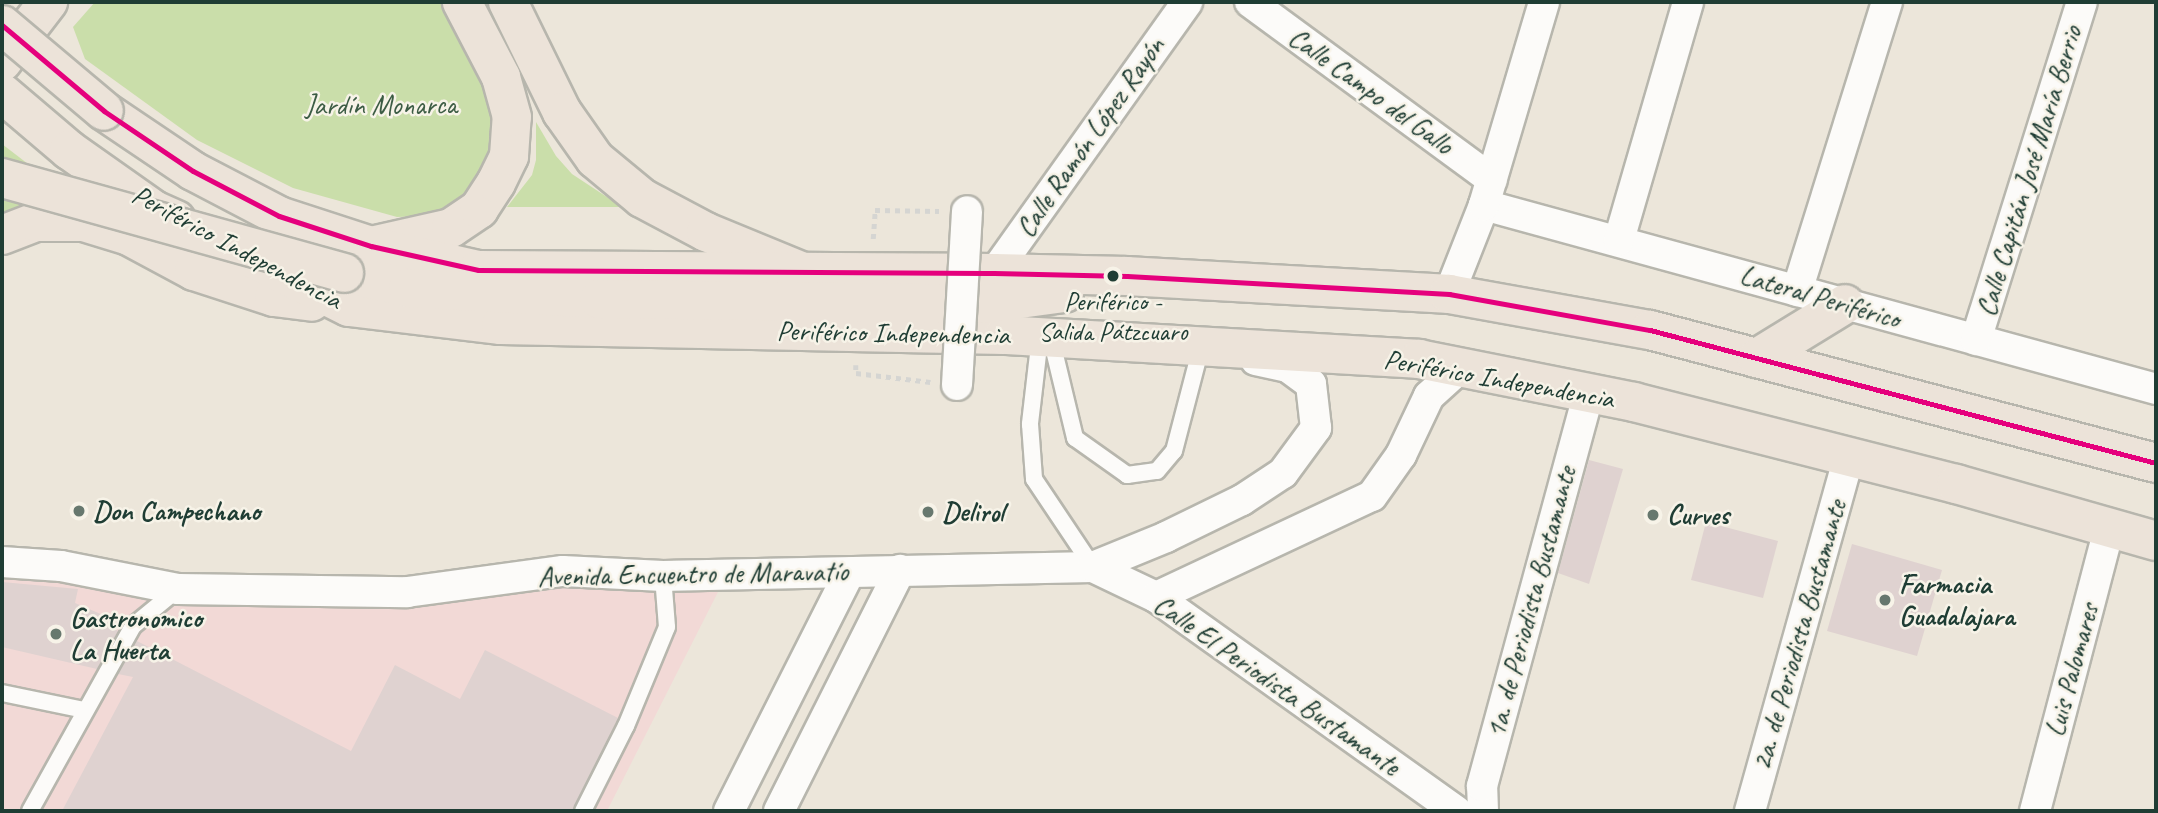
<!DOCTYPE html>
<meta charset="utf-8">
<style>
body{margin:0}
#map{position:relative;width:2158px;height:813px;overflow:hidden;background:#ece6da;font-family:Caveat,sans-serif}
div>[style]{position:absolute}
.built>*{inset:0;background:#f2d9d6}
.green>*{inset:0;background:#cadeaa}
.building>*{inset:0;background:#dfd2d0}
.path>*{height:4.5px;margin-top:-2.25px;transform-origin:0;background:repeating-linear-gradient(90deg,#d5d5d2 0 5px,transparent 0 10px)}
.roads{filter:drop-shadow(2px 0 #b7b6ad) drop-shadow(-2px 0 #b7b6ad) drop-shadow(0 2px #b7b6ad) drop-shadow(0 -2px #b7b6ad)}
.lane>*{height:16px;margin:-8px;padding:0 8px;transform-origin:8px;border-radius:8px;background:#fcfbf9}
.street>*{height:30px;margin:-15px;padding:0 15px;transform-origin:15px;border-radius:15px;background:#fcfbf9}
.primary>*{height:38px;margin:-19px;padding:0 19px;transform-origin:19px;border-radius:19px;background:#ece3d9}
.highway>*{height:38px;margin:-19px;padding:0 19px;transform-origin:19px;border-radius:19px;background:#ece3d9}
.bridges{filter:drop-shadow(2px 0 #b7b6ad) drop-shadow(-2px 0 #b7b6ad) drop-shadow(0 2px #b7b6ad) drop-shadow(0 -2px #b7b6ad)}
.street-bridge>*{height:30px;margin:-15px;padding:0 15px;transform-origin:15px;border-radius:15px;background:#fcfbf9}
.highway-bridge>*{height:38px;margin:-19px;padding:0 19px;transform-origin:19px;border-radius:19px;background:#ece3d9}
.bus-1>*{height:5px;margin:-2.5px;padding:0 2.5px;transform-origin:2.5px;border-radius:2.5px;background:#e5007d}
.dots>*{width:19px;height:19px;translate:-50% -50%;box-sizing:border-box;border:4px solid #f7f3e8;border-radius:50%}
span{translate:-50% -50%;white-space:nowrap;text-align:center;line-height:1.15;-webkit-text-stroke:5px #f7f3e8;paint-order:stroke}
.bus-label{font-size:26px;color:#1f3d34}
.street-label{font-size:28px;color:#1f3d34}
.park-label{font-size:28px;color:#3c5c44}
.poi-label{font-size:28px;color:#1f3d34;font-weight:700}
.left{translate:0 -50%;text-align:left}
.frame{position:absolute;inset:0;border:4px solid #1f3d34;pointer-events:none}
</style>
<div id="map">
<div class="built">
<i style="clip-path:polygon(2px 557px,155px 581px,404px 580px,548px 560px,717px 559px,718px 592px,607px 811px,2px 811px)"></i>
</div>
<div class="green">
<i style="clip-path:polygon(95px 2px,443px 2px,484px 78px,496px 119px,485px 178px,447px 215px,397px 217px,293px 188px,197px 140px,85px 59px,73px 27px)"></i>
<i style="clip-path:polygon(536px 122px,556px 156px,572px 174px,622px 207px,507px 207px,532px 175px,536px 160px)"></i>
<i style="clip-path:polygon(2px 144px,71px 197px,2px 218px)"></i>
</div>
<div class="building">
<i style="clip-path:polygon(1589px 460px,1623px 469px,1589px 584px,1558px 573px)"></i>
<i style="clip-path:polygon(1706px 522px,1778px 541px,1763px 598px,1691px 580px)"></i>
<i style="clip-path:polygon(1852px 544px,1942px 570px,1917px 656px,1827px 631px)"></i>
<i style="clip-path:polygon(2px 582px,78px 589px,75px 603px,117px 621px,113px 628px,118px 631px,97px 669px,2px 647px)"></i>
<i style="clip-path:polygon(137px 641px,351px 751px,395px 665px,460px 699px,485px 650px,618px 718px,573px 811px,62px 811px,133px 677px,118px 674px)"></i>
</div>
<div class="path">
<i style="left:873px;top:239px;width:29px;rotate:-86deg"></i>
<i style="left:875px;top:210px;width:64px;rotate:0.9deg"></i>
<i style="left:856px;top:365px;width:8px;rotate:90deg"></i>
<i style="left:856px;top:373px;width:75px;rotate:6.9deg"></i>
</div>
<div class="roads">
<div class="lane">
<i style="left:1040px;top:337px;width:88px;rotate:96.6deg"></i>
<i style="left:1030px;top:424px;width:55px;rotate:85.8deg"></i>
<i style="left:1034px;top:479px;width:106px;rotate:56.2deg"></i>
<i style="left:1051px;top:338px;width:103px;rotate:76.5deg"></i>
<i style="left:1075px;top:438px;width:64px;rotate:35.4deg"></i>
<i style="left:1127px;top:475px;width:30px;rotate:-8deg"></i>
<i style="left:1157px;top:471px;width:26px;rotate:-50deg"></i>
<i style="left:1174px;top:451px;width:107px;rotate:-75.4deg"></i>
<i style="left:2px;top:693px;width:84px;rotate:11.7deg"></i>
<i style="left:30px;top:811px;width:212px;rotate:-60.9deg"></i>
<i style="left:133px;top:626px;width:58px;rotate:-39.4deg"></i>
<i style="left:583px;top:811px;width:95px;rotate:-63.2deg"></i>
<i style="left:626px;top:726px;width:107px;rotate:-67.5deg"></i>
<i style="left:667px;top:627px;width:51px;rotate:-94.5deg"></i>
</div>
<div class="street">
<i style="left:1250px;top:2px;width:300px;rotate:36.3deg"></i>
<i style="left:1484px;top:205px;width:697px;rotate:15.31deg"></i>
<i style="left:1619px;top:240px;width:248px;rotate:-73.8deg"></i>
<i style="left:994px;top:273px;width:333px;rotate:-54.5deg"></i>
<i style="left:1797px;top:291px;width:303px;rotate:-72.7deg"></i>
<i style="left:1449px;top:294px;width:96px;rotate:-68.5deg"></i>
<i style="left:1484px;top:205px;width:212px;rotate:-73.5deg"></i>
<i style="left:1976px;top:340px;width:354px;rotate:-72.6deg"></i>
<i style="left:2px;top:562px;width:59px;rotate:3.9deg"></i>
<i style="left:61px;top:566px;width:119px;rotate:11.1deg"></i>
<i style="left:178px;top:589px;width:229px;rotate:0.8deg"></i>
<i style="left:407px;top:592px;width:157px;rotate:-7.7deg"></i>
<i style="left:563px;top:571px;width:100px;rotate:2.9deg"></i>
<i style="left:663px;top:576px;width:430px;rotate:-1.2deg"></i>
<i style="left:1093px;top:567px;width:79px;rotate:-22.3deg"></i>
<i style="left:1166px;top:537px;width:85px;rotate:-26deg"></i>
<i style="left:1242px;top:500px;width:49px;rotate:-33.4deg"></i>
<i style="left:1283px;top:473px;width:56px;rotate:-53.7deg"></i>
<i style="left:1316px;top:428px;width:44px;rotate:-96.5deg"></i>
<i style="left:1311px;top:384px;width:29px;rotate:-144deg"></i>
<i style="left:1288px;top:367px;width:33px;rotate:-168deg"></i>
<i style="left:1093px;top:567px;width:70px;rotate:25.5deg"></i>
<i style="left:1156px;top:597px;width:369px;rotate:35.5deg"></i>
<i style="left:1156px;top:597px;width:238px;rotate:-25.1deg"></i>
<i style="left:1372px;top:496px;width:50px;rotate:-54.7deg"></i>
<i style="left:1401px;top:455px;width:65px;rotate:-64.6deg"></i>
<i style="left:1429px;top:396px;width:42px;rotate:-42.1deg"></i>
<i style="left:729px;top:811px;width:267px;rotate:-63.2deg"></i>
<i style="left:779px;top:811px;width:270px;rotate:-63.3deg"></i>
<i style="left:1483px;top:811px;width:25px;rotate:-92deg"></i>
<i style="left:1482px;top:786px;width:405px;rotate:-74.8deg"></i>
<i style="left:1750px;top:811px;width:365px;rotate:-74.4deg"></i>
<i style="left:2035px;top:811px;width:292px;rotate:-75.3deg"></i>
</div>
<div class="primary">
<i style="left:508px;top:2px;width:123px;rotate:63.9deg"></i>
<i style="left:562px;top:112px;width:57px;rotate:54.9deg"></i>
<i style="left:595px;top:159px;width:61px;rotate:39.7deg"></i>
<i style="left:642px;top:198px;width:72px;rotate:28deg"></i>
<i style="left:706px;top:232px;width:100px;rotate:22.4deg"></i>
<i style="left:2px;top:62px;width:76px;rotate:-52.5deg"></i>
<i style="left:371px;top:246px;width:82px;rotate:-12.7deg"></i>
<i style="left:451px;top:228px;width:34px;rotate:-34deg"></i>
<i style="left:479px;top:209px;width:31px;rotate:-57deg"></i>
<i style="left:496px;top:183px;width:30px;rotate:-64deg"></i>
<i style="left:509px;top:156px;width:39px;rotate:-86deg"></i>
<i style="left:512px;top:117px;width:41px;rotate:-105.4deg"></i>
<i style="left:501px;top:77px;width:85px;rotate:-117.5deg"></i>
</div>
<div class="highway">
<i style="left:2px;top:93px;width:88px;rotate:40.4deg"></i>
<i style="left:69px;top:150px;width:104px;rotate:35.2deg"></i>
<i style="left:154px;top:210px;width:24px;rotate:24deg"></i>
<i style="left:104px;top:111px;width:107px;rotate:34deg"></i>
<i style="left:193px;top:171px;width:97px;rotate:27.6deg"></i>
<i style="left:279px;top:216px;width:97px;rotate:18.1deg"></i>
<i style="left:371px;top:246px;width:110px;rotate:12.6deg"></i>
<i style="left:478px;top:270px;width:516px;rotate:0.33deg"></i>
<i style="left:994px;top:273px;width:133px;rotate:1.3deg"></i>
<i style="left:1127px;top:276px;width:323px;rotate:3.2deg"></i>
<i style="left:1449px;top:294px;width:204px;rotate:10.2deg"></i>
<i style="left:1650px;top:330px;width:523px;rotate:14.73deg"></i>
<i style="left:2px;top:235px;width:36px;rotate:-21deg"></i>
<i style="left:36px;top:222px;width:48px"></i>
<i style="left:84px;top:222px;width:47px;rotate:17.3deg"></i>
<i style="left:129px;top:236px;width:74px;rotate:28.3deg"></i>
<i style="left:194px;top:271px;width:84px;rotate:18deg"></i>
<i style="left:274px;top:297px;width:38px;rotate:7deg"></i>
<i style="left:245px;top:255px;width:116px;rotate:26.6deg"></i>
<i style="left:349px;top:307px;width:153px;rotate:6.8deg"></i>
<i style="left:501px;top:325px;width:503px;rotate:1.14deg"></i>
<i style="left:1004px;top:335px;width:416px;rotate:3.3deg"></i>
<i style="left:1419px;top:359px;width:219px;rotate:11.3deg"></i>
<i style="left:1634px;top:402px;width:332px;rotate:14.3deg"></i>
<i style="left:1956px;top:484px;width:208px;rotate:15.9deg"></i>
<i style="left:344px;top:273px;width:66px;rotate:13.2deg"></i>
<i style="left:408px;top:288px;width:191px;rotate:3.3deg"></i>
<i style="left:599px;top:299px;width:384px;rotate:0.7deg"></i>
<i style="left:983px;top:304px;width:82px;rotate:-7.7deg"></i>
<i style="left:1757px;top:358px;width:103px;rotate:-31.5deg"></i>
</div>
</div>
<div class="bridges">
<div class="street-bridge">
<i style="left:957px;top:385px;width:174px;rotate:-86.7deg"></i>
</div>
<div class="highway-bridge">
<i style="left:2px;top:25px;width:133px;rotate:40.1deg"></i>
<i style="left:2px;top:178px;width:355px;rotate:15.5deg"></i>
</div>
</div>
<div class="bus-1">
<i style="left:2px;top:25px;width:133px;rotate:40.1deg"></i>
<i style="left:104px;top:111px;width:107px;rotate:34deg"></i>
<i style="left:193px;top:171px;width:97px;rotate:27.6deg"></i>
<i style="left:279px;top:216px;width:97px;rotate:18.1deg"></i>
<i style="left:371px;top:246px;width:110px;rotate:12.6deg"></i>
<i style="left:478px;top:270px;width:516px;rotate:0.33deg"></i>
<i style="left:994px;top:273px;width:133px;rotate:1.3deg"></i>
<i style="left:1127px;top:276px;width:323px;rotate:3.2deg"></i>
<i style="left:1449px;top:294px;width:204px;rotate:10.2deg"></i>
<i style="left:1650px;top:330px;width:523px;rotate:14.73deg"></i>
</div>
<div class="dots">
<i style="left:1113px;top:276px;background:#1f3d34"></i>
<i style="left:79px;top:511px;background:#67786e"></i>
<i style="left:928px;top:512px;background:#67786e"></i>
<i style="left:1653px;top:515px;background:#67786e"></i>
<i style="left:1885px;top:600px;background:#67786e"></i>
<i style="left:56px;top:634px;background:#67786e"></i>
</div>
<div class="bus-label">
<span style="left:1113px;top:317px">Periférico -<br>Salida Pátzcuaro</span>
</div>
<div class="street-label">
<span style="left:1371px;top:91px;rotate:36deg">Calle Campo del Gallo</span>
<span style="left:1090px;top:137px;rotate:-55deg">Calle Ramón López Rayón</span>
<span style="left:2029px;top:171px;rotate:-73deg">Calle Capitán José María Berrio</span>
<span style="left:237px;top:247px;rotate:28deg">Periférico Independencia</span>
<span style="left:1820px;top:297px;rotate:16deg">Lateral Periférico</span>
<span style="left:893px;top:333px;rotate:1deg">Periférico Independencia</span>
<span style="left:1499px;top:379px;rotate:10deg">Periférico Independencia</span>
<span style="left:693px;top:574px;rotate:-1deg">Avenida Encuentro de Maravatío</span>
<span style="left:1531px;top:602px;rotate:-75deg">1a. de Periodista Bustamante</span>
<span style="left:1799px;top:635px;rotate:-74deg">2a. de Periodista Bustamante</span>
<span style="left:2072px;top:670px;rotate:-75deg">Luis Palomares</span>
<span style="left:1277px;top:685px;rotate:35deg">Calle El Periodista Bustamante</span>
</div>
<div class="park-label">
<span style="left:381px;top:105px">Jardín Monarca</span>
</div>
<div class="poi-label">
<span class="left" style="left:93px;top:511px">Don Campechano</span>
<span class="left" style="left:942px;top:512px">Delirol</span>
<span class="left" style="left:1667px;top:515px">Curves</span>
<span class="left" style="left:1899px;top:600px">Farmacia<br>Guadalajara</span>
<span class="left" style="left:70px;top:634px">Gastronomico<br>La Huerta</span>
</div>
<div class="frame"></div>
</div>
